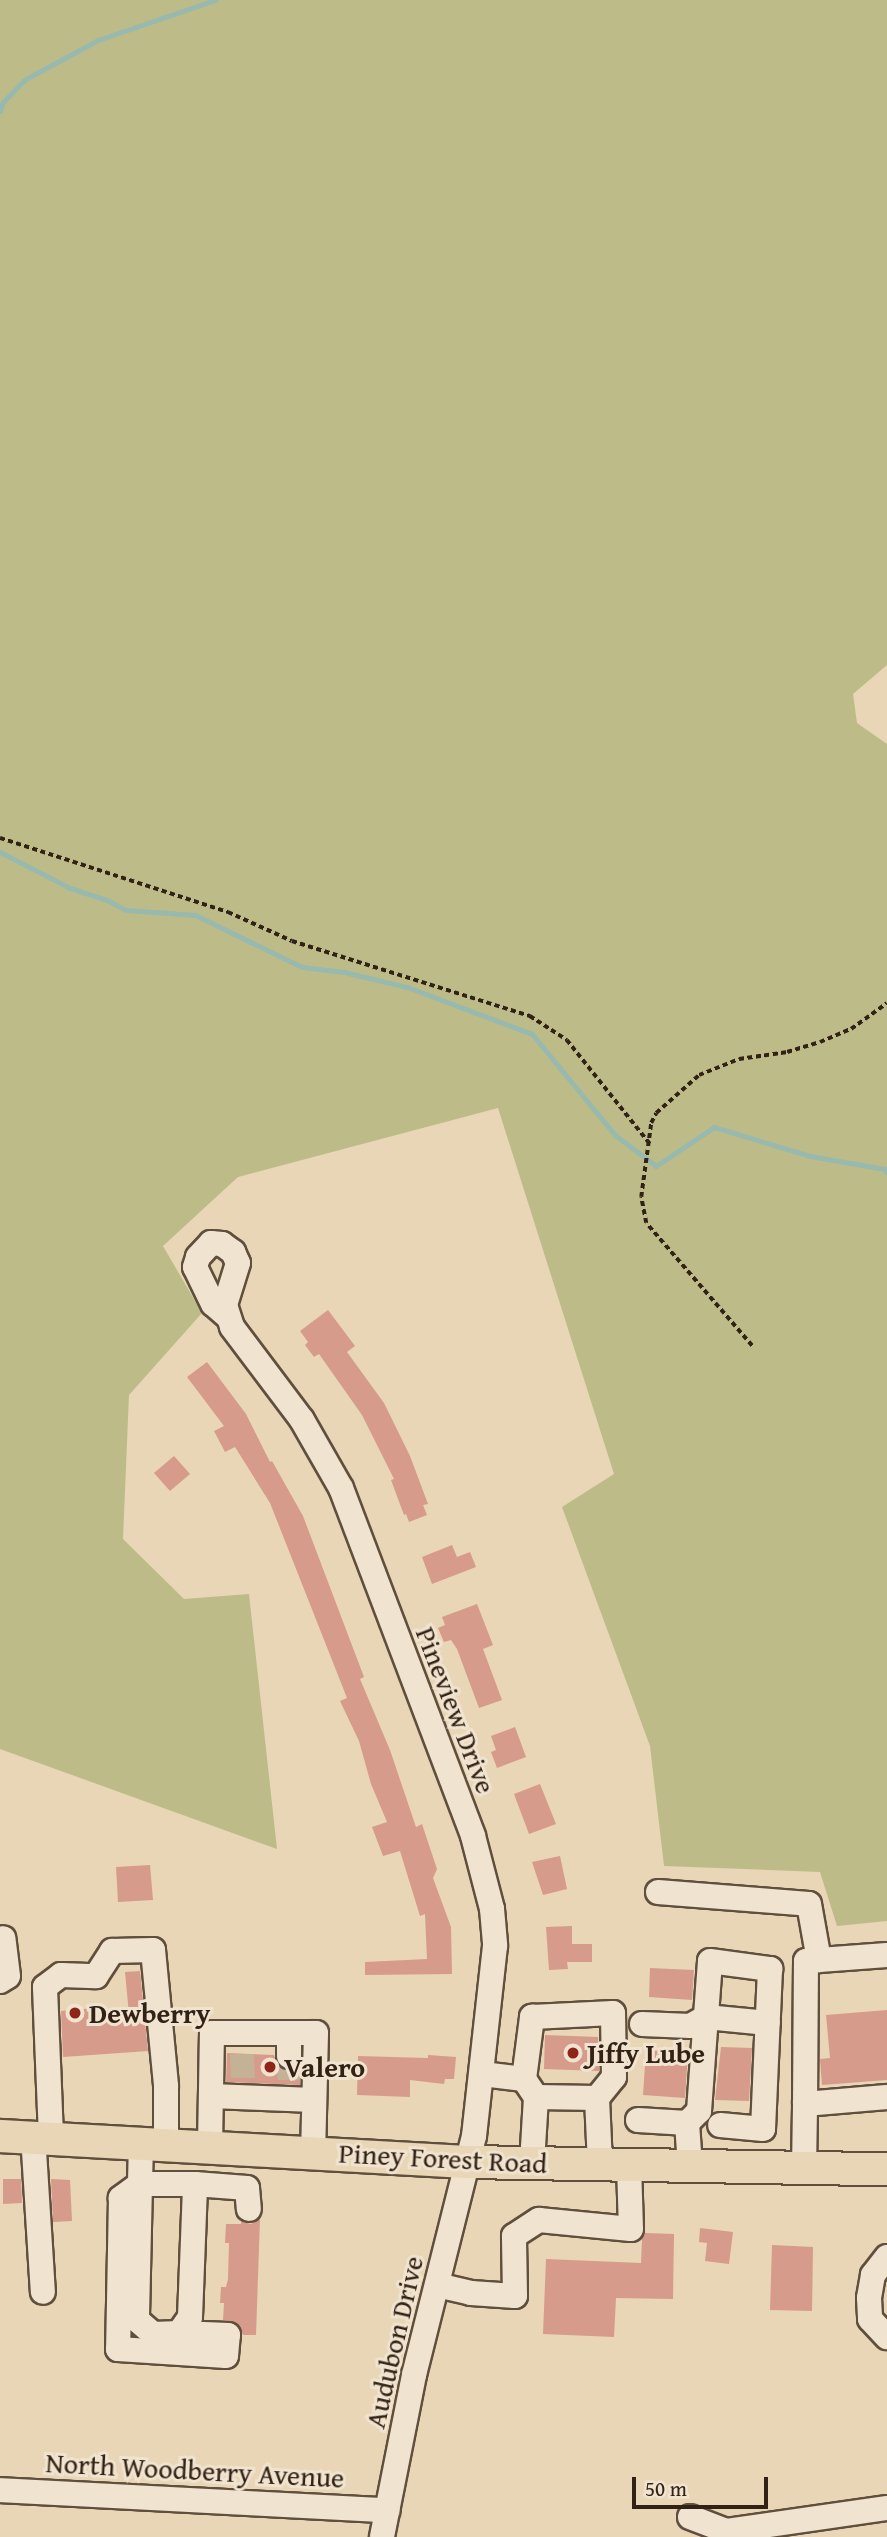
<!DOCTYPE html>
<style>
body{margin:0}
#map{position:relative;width:887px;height:2537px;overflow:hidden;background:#e8d6b6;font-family:"Gentium Book Plus",serif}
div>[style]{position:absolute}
.green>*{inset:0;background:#bdbc89}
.stream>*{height:5px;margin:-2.5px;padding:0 2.5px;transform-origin:2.5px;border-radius:2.5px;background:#97b9ae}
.building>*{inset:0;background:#d69b8a}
.minor-tunnel>*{height:24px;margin-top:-12px;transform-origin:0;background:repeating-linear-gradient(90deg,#c4b296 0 24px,transparent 0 36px)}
.path>*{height:3.5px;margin-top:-1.75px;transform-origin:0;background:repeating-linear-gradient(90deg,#322215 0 5px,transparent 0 8.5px)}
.roads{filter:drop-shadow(2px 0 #604f3d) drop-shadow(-2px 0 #604f3d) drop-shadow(0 2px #604f3d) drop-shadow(0 -2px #604f3d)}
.minor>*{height:24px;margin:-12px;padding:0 12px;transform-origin:12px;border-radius:12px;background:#f0e4d0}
.major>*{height:32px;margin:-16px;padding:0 16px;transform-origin:16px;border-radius:16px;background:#e8d6b6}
.dots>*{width:19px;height:19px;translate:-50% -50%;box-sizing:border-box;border:4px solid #f0e4d0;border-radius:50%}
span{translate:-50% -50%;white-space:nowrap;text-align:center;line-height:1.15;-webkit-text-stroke:6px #f0e4d0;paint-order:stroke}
.street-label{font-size:28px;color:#322215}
.poi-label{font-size:28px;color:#322215;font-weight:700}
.left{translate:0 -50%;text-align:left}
.scale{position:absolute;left:632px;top:2477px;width:136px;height:32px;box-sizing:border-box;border:4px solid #322215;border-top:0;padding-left:9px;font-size:21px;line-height:24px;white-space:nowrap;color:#322215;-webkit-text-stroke:5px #f0e4d0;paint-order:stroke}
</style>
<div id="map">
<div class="green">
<i style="clip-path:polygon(0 0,887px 0,887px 665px,853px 694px,857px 723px,887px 744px,887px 1921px,837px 1926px,820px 1872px,664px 1866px,650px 1746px,562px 1507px,614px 1474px,498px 1108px,238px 1177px,163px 1246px,202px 1313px,129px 1395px,123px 1539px,184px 1599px,249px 1594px,277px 1849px,0 1749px)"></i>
</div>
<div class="stream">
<i style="left:0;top:111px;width:9px;rotate:-72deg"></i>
<i style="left:3px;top:102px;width:30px;rotate:-46deg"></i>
<i style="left:24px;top:80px;width:84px;rotate:-28.4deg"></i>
<i style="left:98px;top:40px;width:124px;rotate:-18.9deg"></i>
<i style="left:0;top:852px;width:79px;rotate:27.2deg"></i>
<i style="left:70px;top:888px;width:39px;rotate:18deg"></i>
<i style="left:107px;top:900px;width:21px;rotate:28deg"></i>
<i style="left:126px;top:910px;width:69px;rotate:4.1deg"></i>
<i style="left:195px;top:915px;width:119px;rotate:25.9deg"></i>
<i style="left:302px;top:967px;width:42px;rotate:6.8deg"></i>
<i style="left:344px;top:972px;width:65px;rotate:13.4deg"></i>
<i style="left:407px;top:987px;width:134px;rotate:20.6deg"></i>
<i style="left:532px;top:1034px;width:131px;rotate:50.6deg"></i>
<i style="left:615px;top:1135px;width:51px;rotate:37.1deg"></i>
<i style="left:656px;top:1166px;width:70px;rotate:-33.9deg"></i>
<i style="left:714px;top:1127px;width:100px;rotate:16.8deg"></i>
<i style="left:810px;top:1156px;width:76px;rotate:9.8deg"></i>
<i style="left:885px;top:1169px;width:4px;rotate:63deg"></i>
</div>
<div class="building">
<i style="clip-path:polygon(328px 1310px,355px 1346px,347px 1352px,384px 1403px,410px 1456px,428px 1504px,423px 1505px,427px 1515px,409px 1522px,406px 1514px,404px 1515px,391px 1480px,394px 1479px,362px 1415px,319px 1354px,314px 1357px,305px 1345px,308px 1342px,300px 1331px)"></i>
<i style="clip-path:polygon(207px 1362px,246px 1414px,270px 1462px,272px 1461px,303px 1516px,364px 1677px,360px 1679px,390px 1750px,416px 1827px,422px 1824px,437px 1869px,433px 1878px,451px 1927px,452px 1974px,365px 1975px,365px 1962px,427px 1959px,425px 1914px,420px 1916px,400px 1851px,383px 1856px,372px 1827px,387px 1822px,371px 1784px,359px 1741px,340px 1701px,347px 1698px,270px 1503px,235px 1447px,225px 1452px,214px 1431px,224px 1426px,187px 1377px)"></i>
<i style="clip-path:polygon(174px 1456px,190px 1474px,170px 1491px,154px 1473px)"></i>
<i style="clip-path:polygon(452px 1545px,457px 1557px,470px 1552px,476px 1567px,432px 1584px,422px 1557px)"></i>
<i style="clip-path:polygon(477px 1604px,493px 1645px,483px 1649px,502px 1700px,479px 1708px,457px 1649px,451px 1640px,444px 1642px,438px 1628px,445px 1625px,442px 1617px)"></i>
<i style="clip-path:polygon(515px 1727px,526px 1757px,497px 1768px,491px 1752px,496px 1750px,491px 1736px)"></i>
<i style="clip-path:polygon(540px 1784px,556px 1824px,529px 1834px,514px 1794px)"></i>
<i style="clip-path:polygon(560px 1856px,567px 1889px,543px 1895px,532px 1862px)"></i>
<i style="clip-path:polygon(150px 1865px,153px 1900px,118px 1902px,116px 1867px)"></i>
<i style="clip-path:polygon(572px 1926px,572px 1944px,592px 1944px,592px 1962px,567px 1962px,568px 1969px,549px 1970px,546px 1927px)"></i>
<i style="clip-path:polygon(650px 1968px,694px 1970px,692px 2000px,649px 1997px)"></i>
<i style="clip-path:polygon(140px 1971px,148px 2051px,63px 2057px,61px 2011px,95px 2008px,96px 2017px,129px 2014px,125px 1972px)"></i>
<i style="clip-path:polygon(887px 2010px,887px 2080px,822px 2085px,820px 2059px,830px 2058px,826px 2015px)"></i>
<i style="clip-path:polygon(545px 2035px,598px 2037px,599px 2071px,544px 2069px)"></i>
<i style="clip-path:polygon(721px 2047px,752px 2048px,749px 2101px,715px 2100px)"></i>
<i style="clip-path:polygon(646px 2050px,688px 2053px,685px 2098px,643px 2095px)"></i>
<i style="clip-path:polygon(227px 2053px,274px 2055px,277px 2064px,288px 2071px,300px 2065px,300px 2085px,226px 2082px)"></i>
<i style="clip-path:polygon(428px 2055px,456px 2057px,454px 2079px,445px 2079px,444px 2084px,410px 2080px,410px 2097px,357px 2095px,358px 2056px,428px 2058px)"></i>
<i style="clip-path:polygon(3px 2179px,21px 2179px,22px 2203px,3px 2204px)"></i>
<i style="clip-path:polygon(51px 2179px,70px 2180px,72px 2221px,53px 2222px)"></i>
<i style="clip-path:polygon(260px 2219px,256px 2335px,243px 2335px,237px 2323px,223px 2320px,224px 2303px,220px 2303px,221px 2287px,226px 2287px,228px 2279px,229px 2243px,225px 2243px,226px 2224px,241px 2224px,241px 2221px,251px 2224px)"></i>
<i style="clip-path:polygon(700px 2228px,733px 2232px,729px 2264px,705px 2261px,707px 2243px,699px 2242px)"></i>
<i style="clip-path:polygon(645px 2233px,674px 2234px,673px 2299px,616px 2298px,614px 2337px,543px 2334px,546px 2259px,641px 2263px,642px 2239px)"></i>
<i style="clip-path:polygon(772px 2245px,813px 2247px,812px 2311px,770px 2310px)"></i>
</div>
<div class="minor-tunnel">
<i style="left:242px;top:2054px;width:34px;rotate:88deg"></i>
<i style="left:289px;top:2056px;width:34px;rotate:88deg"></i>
</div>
<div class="path">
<i style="left:0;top:838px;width:240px;rotate:18deg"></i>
<i style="left:228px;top:912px;width:70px;rotate:24.4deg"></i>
<i style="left:292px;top:941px;width:250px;rotate:17.5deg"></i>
<i style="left:530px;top:1016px;width:44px;rotate:33deg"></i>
<i style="left:567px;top:1040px;width:133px;rotate:51.4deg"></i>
<i style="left:752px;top:1346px;width:162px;rotate:-130.8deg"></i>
<i style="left:646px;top:1223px;width:26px;rotate:-101deg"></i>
<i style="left:641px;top:1197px;width:75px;rotate:-82.3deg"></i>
<i style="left:651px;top:1123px;width:11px;rotate:-63deg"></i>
<i style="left:656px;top:1113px;width:57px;rotate:-41.5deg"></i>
<i style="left:699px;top:1075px;width:43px;rotate:-21.8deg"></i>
<i style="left:739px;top:1059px;width:49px;rotate:-8.3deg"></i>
<i style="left:787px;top:1052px;width:34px;rotate:-17deg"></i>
<i style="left:820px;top:1042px;width:34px;rotate:-23deg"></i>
<i style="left:851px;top:1029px;width:44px;rotate:-35.8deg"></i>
</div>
<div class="roads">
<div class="minor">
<i style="left:227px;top:1316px;width:18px;rotate:-139deg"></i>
<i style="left:213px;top:1304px;width:41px;rotate:-115.9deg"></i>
<i style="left:195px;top:1267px;width:10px;rotate:-73deg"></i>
<i style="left:198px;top:1257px;width:19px;rotate:-47deg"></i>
<i style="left:211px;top:1243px;width:11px;rotate:5deg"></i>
<i style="left:222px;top:1244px;width:14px;rotate:36deg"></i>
<i style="left:233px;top:1252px;width:12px;rotate:66deg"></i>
<i style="left:238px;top:1263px;width:44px;rotate:107.2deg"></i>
<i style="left:225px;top:1305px;width:23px;rotate:72deg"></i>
<i style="left:232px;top:1327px;width:116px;rotate:53deg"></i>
<i style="left:302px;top:1420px;width:78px;rotate:60.2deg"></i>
<i style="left:341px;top:1488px;width:372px;rotate:69.2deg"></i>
<i style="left:473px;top:1836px;width:75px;rotate:75.4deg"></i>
<i style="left:492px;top:1909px;width:37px;rotate:85deg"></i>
<i style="left:495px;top:1946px;width:191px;rotate:96.3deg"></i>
<i style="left:474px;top:2136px;width:246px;rotate:104.1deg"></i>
<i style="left:414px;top:2375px;width:165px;rotate:101.2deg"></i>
<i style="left:658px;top:1892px;width:151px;rotate:4.5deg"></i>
<i style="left:809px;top:1904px;width:57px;rotate:79.9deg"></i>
<i style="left:0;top:1981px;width:9px;rotate:-32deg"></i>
<i style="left:8px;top:1976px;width:38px;rotate:-97deg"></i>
<i style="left:642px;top:2024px;width:48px;rotate:2.4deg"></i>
<i style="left:690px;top:2026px;width:18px;rotate:-29deg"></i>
<i style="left:706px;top:2017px;width:62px;rotate:5.5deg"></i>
<i style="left:289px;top:2033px;width:23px;rotate:90deg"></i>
<i style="left:482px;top:2074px;width:42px;rotate:6.8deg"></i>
<i style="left:211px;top:2096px;width:103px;rotate:2.2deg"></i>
<i style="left:536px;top:2097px;width:61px;rotate:0.9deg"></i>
<i style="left:805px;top:2104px;width:143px;rotate:-89.6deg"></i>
<i style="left:806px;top:1961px;width:81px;rotate:-4.2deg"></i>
<i style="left:638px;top:2120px;width:49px;rotate:3.5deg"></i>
<i style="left:33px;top:2135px;width:157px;rotate:86.4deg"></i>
<i style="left:51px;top:2137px;width:150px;rotate:-92.3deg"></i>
<i style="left:45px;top:1987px;width:20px;rotate:-37deg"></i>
<i style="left:61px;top:1975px;width:35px;rotate:2deg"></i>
<i style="left:96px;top:1976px;width:30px;rotate:-57deg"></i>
<i style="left:112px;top:1951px;width:41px;rotate:-1.4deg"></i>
<i style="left:153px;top:1950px;width:137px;rotate:84.5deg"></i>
<i style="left:166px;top:2086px;width:57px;rotate:90deg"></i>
<i style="left:141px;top:2142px;width:42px;rotate:91.4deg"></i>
<i style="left:140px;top:2184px;width:136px;rotate:91.3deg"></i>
<i style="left:137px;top:2320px;width:21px;rotate:41deg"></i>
<i style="left:153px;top:2334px;width:26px;rotate:-2deg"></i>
<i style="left:179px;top:2333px;width:19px;rotate:-55deg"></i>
<i style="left:190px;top:2317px;width:133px;rotate:-87.8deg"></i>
<i style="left:195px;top:2184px;width:55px;rotate:180deg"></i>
<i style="left:140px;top:2184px;width:24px;rotate:144deg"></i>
<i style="left:121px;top:2198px;width:151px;rotate:91.1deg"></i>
<i style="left:118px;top:2349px;width:108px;rotate:3.7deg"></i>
<i style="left:226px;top:2356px;width:21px;rotate:-85deg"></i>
<i style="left:228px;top:2335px;width:49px;rotate:-177.7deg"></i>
<i style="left:210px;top:2146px;width:113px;rotate:-89deg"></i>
<i style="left:212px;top:2033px;width:104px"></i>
<i style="left:316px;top:2033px;width:119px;rotate:91.4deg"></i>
<i style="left:532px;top:2163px;width:66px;rotate:-86.5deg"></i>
<i style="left:536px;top:2097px;width:22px;rotate:-124deg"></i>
<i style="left:524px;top:2079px;width:63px;rotate:-82.6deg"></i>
<i style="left:532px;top:2017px;width:81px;rotate:-2.8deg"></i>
<i style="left:613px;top:2013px;width:64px;rotate:89.1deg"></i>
<i style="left:614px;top:2077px;width:27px;rotate:129deg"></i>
<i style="left:597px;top:2098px;width:67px;rotate:87.4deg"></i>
<i style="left:690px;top:2166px;width:43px;rotate:-94deg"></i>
<i style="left:687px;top:2123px;width:17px;rotate:-45deg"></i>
<i style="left:699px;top:2111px;width:150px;rotate:-85.8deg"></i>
<i style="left:710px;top:1961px;width:61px;rotate:7.6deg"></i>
<i style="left:770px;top:1969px;width:160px;rotate:92.5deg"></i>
<i style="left:763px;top:2129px;width:43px;rotate:-174.7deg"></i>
<i style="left:804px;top:2170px;width:66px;rotate:-89.1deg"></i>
<i style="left:805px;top:2104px;width:82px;rotate:-4.9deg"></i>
<i style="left:195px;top:2184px;width:52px;rotate:4.4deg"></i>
<i style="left:247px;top:2188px;width:21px;rotate:85deg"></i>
<i style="left:887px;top:2257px;width:23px;rotate:128deg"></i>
<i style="left:873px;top:2275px;width:23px;rotate:100deg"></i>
<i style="left:869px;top:2298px;width:21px;rotate:87deg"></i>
<i style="left:870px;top:2319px;width:25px;rotate:47deg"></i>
<i style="left:437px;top:2285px;width:35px;rotate:13deg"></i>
<i style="left:471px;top:2293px;width:44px;rotate:3.9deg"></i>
<i style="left:515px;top:2296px;width:60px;rotate:-91deg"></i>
<i style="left:514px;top:2236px;width:30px;rotate:-33deg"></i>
<i style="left:539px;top:2220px;width:92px;rotate:5.6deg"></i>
<i style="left:631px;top:2229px;width:64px;rotate:-91.8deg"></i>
<i style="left:0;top:2490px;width:388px;rotate:3deg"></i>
<i style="left:690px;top:2517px;width:40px;rotate:21deg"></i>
<i style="left:727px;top:2531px;width:162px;rotate:-8.2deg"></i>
</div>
<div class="major">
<i style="left:0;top:2136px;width:469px;rotate:3.2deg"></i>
<i style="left:468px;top:2162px;width:419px;rotate:1deg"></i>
</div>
</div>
<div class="dots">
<i style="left:75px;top:2013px;background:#8f2418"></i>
<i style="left:573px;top:2053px;background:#8f2418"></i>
<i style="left:270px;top:2067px;background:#8f2418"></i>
</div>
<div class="street-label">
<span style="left:456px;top:1710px;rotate:69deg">Pineview Drive</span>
<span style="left:443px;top:2158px;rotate:3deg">Piney Forest Road</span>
<span style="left:394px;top:2342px;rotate:-77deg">Audubon Drive</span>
<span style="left:195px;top:2470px;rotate:3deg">North Woodberry Avenue</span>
</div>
<div class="poi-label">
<span class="left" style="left:89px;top:2013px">Dewberry</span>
<span class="left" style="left:587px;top:2053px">Jiffy Lube</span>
<span class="left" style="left:284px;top:2067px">Valero</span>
</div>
<div class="scale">50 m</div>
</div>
